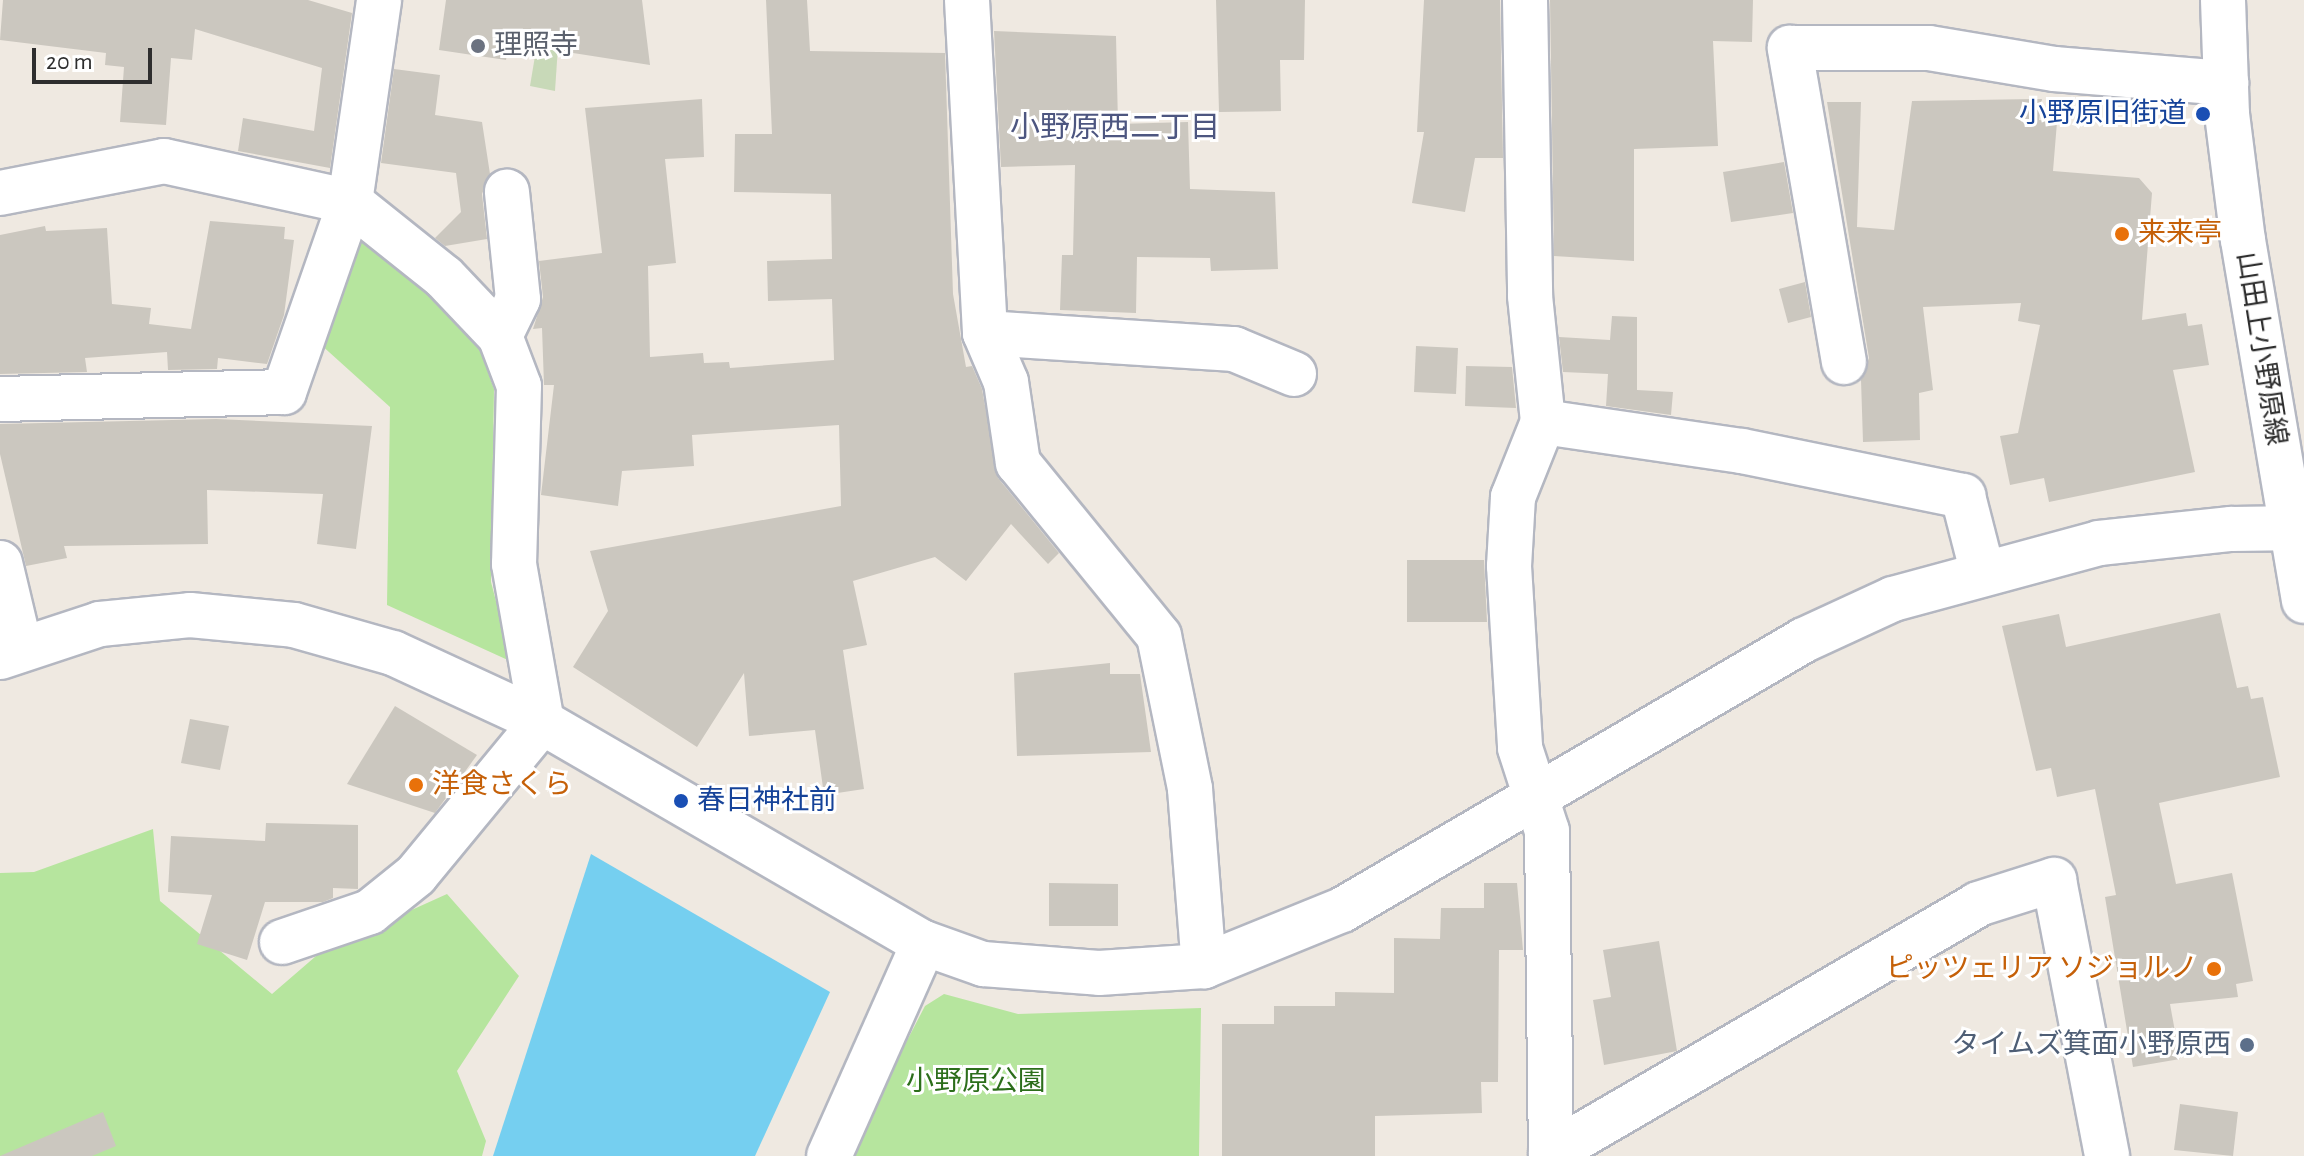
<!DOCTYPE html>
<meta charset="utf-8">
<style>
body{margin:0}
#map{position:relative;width:2304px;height:1156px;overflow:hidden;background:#efe9e1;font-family:"Alegreya Sans","Noto Sans JP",sans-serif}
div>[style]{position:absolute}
.green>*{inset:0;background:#b6e59e}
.cemetery>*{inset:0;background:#c8d9b8}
.water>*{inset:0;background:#75cff0}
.building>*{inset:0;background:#cbc7bf}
.roads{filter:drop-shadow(2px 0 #b4b7c1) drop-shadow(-2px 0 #b4b7c1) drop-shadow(0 2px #b4b7c1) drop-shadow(0 -2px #b4b7c1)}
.street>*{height:44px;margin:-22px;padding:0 22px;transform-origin:22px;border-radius:22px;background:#fff}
.secondary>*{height:44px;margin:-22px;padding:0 22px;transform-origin:22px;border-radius:22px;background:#fff}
.dots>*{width:22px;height:22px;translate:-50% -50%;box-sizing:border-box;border:4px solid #fff;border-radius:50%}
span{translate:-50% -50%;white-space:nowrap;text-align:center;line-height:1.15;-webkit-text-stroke:6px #fff;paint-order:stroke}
.worship-label{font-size:28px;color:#5b616d}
.left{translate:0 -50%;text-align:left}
.transit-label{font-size:28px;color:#164399}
.right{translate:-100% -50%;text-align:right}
.food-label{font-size:28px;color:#c56008}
.street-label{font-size:28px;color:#2e2e2e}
.service-label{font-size:28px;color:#4e5e75}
.park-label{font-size:28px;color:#2c6e1b}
.neighbourhood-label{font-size:30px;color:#4d5680}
.scale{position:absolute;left:32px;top:48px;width:120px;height:36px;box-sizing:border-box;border:4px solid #2e2e2e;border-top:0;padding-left:10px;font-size:24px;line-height:28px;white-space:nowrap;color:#2e2e2e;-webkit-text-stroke:6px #fff;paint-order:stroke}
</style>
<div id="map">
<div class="green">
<i style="clip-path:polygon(364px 239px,439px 301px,479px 347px,494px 389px,491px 582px,512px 662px,387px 605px,390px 407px,319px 343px,349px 244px)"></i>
<i style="clip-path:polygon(153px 829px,160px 901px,272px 994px,323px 950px,447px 894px,519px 976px,457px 1071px,486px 1141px,482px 1156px,0 1156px,0 873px,34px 872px)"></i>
<i style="clip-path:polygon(944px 994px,1018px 1014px,1201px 1008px,1199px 1156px,847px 1156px,925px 1006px)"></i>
</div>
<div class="cemetery">
<i style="clip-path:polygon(542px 14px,560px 17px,555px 91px,530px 86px)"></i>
</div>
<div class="water">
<i style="clip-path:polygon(591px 854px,830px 992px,755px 1156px,493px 1156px)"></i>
</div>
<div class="building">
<i style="clip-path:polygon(3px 0,308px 0,352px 13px,330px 168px,238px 151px,243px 118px,314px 131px,322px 68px,195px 29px,192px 60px,171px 58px,166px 125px,120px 122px,124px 67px,105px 65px,106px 53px,0 40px)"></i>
<i style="clip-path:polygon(446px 0,642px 0,650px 65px,509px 43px,506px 60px,439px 50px)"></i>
<i style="clip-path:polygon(766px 0,807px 0,810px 51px,945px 53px,953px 294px,966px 367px,972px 366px,982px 389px,998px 478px,1059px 553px,1048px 564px,1011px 524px,966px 581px,935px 557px,853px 581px,867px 645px,843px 650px,864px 789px,824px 795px,815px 730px,749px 736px,744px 673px,697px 747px,573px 667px,608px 611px,590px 551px,841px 506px,839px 425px,692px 435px,694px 466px,622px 471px,618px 506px,541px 495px,554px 385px,544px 385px,542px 328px,533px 329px,543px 297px,539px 261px,602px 253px,585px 108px,702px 99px,704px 157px,665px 159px,676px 263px,648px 266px,650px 357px,703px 353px,704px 363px,729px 362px,730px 368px,834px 360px,832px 299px,768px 301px,767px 261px,832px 259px,831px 194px,734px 192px,735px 134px,772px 134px)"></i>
<i style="clip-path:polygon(1216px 0,1305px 0,1304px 60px,1280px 60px,1281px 111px,1219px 112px)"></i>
<i style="clip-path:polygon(1424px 0,1500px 0,1503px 158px,1475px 158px,1465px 212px,1412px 203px,1424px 132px,1417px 132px)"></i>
<i style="clip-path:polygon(1550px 0,1753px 0,1752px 42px,1713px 41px,1718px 146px,1634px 149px,1634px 261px,1554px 256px)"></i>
<i style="clip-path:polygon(994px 31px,1116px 36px,1118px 124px,1188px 122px,1190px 189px,1275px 192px,1278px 269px,1211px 271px,1210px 258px,1137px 257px,1136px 313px,1060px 310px,1062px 255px,1073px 255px,1075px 165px,1001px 167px)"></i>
<i style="clip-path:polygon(394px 69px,440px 75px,435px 115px,482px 122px,490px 174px,482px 194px,487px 239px,445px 246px,435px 238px,461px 212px,456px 173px,381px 163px)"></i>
<i style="clip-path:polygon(2042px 99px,2039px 120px,2057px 122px,2053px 171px,2139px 178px,2152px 193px,2142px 320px,2186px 313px,2188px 326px,2202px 324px,2209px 365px,2173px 370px,2195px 472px,2049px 502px,2044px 478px,2010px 485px,2000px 436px,2018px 433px,2040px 325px,2018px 321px,2021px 303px,1923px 307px,1933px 390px,1919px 393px,1920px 440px,1863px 442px,1861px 380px,1869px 358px,1827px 102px,1861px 102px,1857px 227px,1894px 230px,1912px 101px)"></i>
<i style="clip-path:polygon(1784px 162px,1793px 213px,1731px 222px,1723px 172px)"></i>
<i style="clip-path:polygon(210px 221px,285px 227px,284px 239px,294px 240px,284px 315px,267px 364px,218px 358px,217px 369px,168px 370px,167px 352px,85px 358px,87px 372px,0 374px,0 235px,45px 226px,46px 231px,107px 228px,112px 304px,151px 308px,149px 324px,191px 329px)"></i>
<i style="clip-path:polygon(1805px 282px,1811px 317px,1788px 323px,1779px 289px)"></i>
<i style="clip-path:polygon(1612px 316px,1637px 317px,1637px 390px,1673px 392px,1671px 415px,1606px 406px,1608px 374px,1563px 372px,1559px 337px,1610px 340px)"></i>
<i style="clip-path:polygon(1416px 346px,1458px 348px,1456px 394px,1414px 392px)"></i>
<i style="clip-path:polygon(1466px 366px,1512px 367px,1516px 408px,1465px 406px)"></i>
<i style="clip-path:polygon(216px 419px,372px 426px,356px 549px,317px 544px,323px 494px,207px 490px,208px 544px,64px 546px,67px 558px,26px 566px,0 454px,0 424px)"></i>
<i style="clip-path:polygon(1407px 560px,1484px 560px,1487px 622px,1407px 622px)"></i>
<i style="clip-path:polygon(2220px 613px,2237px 688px,2248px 686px,2251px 699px,2263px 697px,2280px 777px,2159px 803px,2176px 884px,2232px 873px,2253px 981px,2236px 984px,2238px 997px,2170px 1004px,2180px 1059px,2133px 1067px,2105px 897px,2116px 895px,2095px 789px,2057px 797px,2051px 768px,2036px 771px,2002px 626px,2059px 614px,2066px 647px)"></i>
<i style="clip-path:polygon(1110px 663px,1110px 674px,1140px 674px,1151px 752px,1017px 756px,1014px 673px)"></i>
<i style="clip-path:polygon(395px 706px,477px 755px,435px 813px,347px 784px)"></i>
<i style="clip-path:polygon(190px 719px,229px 726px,220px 770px,181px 763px)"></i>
<i style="clip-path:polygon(266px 823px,358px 825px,358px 889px,333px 888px,333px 898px,323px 902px,265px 902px,247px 960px,197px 944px,212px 895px,168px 892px,171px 836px,265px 841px)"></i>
<i style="clip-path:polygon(1049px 883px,1118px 884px,1118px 926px,1049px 926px)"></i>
<i style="clip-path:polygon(1484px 883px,1517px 883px,1523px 950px,1499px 950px,1498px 1082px,1481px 1082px,1482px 1113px,1375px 1116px,1375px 1156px,1222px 1156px,1222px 1024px,1274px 1024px,1274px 1006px,1335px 1006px,1335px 992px,1394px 993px,1394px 938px,1440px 939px,1441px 908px,1484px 908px)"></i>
<i style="clip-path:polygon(1659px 941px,1677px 1051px,1604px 1065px,1593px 1000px,1611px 997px,1603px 950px)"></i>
<i style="clip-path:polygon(2180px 1104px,2238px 1112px,2233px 1156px,2174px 1150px)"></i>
<i style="clip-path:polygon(103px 1112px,116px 1146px,92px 1156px,0 1156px)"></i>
</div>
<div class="roads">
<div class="street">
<i style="left:967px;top:0;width:333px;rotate:86.9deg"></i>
<i style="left:985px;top:333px;width:53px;rotate:66.8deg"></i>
<i style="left:1006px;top:382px;width:82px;rotate:81.6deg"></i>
<i style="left:1018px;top:463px;width:223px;rotate:50.8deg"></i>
<i style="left:1159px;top:636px;width:156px;rotate:78.5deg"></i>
<i style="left:1190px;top:789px;width:178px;rotate:85.5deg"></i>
<i style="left:1525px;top:0;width:296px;rotate:89deg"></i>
<i style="left:1530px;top:296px;width:127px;rotate:84.1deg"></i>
<i style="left:1543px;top:422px;width:81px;rotate:111.8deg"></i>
<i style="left:1513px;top:497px;width:69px;rotate:93.3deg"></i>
<i style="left:1509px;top:566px;width:182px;rotate:86.5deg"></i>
<i style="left:1520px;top:748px;width:87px;rotate:72deg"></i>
<i style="left:1547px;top:831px;width:325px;rotate:89.3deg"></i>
<i style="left:0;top:193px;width:167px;rotate:-11deg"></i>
<i style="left:164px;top:161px;width:190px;rotate:12.4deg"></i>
<i style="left:350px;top:202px;width:120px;rotate:38.6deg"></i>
<i style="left:444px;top:277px;width:81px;rotate:46.5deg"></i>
<i style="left:500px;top:336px;width:53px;rotate:69.2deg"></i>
<i style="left:519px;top:386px;width:178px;rotate:91.6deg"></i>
<i style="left:514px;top:564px;width:160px;rotate:80deg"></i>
<i style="left:542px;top:722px;width:198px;rotate:129.5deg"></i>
<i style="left:416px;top:875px;width:59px;rotate:141.2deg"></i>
<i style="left:370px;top:912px;width:93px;rotate:161.2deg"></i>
<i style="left:985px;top:333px;width:250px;rotate:3.7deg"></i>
<i style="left:1234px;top:349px;width:65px;rotate:22.6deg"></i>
<i style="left:500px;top:336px;width:41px;rotate:-64.1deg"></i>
<i style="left:518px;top:299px;width:108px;rotate:-95.9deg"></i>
<i style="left:1844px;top:362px;width:319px;rotate:-99.8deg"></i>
<i style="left:1790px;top:48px;width:139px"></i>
<i style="left:1929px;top:48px;width:127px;rotate:9.5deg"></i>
<i style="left:2054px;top:69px;width:173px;rotate:4.7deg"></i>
<i style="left:0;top:399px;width:284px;rotate:-1.4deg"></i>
<i style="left:284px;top:392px;width:201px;rotate:-70.8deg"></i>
<i style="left:350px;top:202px;width:204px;rotate:-81.8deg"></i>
<i style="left:1543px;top:422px;width:201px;rotate:8.3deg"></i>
<i style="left:1742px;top:451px;width:226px;rotate:11.5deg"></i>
<i style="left:1963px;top:496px;width:76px;rotate:75.6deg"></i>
<i style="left:0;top:563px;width:86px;rotate:76.6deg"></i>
<i style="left:1551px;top:1153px;width:494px;rotate:-30.2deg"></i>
<i style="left:1978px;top:904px;width:80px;rotate:-17.5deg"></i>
<i style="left:2054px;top:880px;width:281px;rotate:79.1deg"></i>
<i style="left:829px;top:1156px;width:233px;rotate:-66deg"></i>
</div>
<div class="secondary">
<i style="left:2223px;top:0;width:114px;rotate:88deg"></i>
<i style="left:2227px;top:114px;width:127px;rotate:82.8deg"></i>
<i style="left:2243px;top:240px;width:366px;rotate:80.4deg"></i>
<i style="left:0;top:657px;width:105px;rotate:-18.3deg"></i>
<i style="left:100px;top:624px;width:90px;rotate:-5.7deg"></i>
<i style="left:190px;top:615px;width:104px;rotate:5.5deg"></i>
<i style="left:294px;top:625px;width:103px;rotate:15.8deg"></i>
<i style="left:393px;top:653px;width:164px;rotate:24.8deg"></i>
<i style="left:542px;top:722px;width:441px;rotate:30.1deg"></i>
<i style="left:924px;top:943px;width:63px;rotate:19.6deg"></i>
<i style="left:983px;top:964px;width:116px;rotate:4.4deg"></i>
<i style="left:1099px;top:973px;width:105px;rotate:-3.8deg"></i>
<i style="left:1204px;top:966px;width:149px;rotate:-22.1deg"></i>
<i style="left:1342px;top:910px;width:535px;rotate:-30.3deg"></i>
<i style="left:1804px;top:640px;width:98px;rotate:-24.7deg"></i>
<i style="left:1893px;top:599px;width:213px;rotate:-15.2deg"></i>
<i style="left:2099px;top:543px;width:133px;rotate:-6.1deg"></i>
<i style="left:2231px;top:529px;width:73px;rotate:-0.8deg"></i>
</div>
</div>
<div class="dots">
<i style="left:478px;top:46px;background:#6b7280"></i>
<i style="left:2203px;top:114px;background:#1a4fb4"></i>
<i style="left:2122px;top:234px;background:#e8710a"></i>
<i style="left:416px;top:785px;background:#e8710a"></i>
<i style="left:681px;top:801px;background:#1a4fb4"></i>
<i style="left:2214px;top:969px;background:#e8710a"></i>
<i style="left:2247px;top:1045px;background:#5c6f8a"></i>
</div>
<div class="worship-label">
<span class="left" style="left:494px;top:46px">理照寺</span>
</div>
<div class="transit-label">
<span class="right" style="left:2187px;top:114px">小野原旧街道</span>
<span class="left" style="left:697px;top:801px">春日神社前</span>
</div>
<div class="food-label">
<span class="left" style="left:2138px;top:234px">来来亭</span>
<span class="left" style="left:432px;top:785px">洋食さくら</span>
<span class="right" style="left:2198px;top:969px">ピッツェリア ソジョルノ</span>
</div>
<div class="street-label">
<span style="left:2261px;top:349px;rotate:81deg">山田上小野原線</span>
</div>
<div class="service-label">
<span class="right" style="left:2231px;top:1045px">タイムズ箕面小野原西</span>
</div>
<div class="park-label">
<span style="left:976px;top:1082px">小野原公園</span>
</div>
<div class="neighbourhood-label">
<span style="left:1115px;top:128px">小野原西二丁目</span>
</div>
<div class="scale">20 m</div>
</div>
